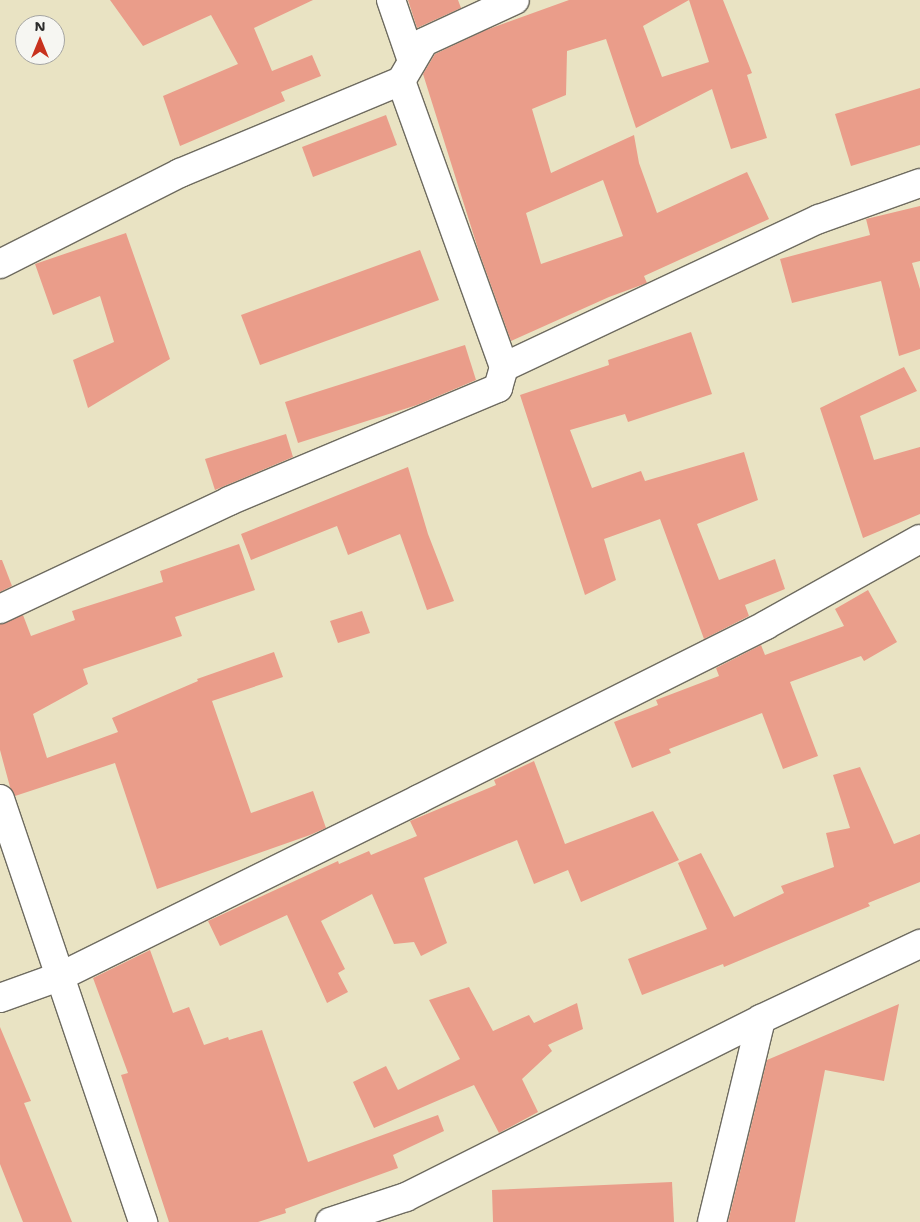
<!DOCTYPE html>
<style>
body{margin:0}
#map{position:relative;width:920px;height:1222px;overflow:hidden;background:#e9e3c3;font-family:"Shantell Sans",sans-serif}
div>[style]{position:absolute}
.building>*{inset:0;background:#ea9d8a}
.roads{filter:drop-shadow(1px 0 #6e6b60) drop-shadow(-1px 0 #6e6b60) drop-shadow(0 1px #6e6b60) drop-shadow(0 -1px #6e6b60)}
.minor>*{height:28px;margin:-14px;padding:0 14px;transform-origin:14px;border-radius:14px;background:#fff}
span{translate:-50% -50%;white-space:nowrap;text-align:center;line-height:1.15;-webkit-text-stroke:4px #f6f6f2;paint-order:stroke}
.north{position:absolute;left:15px;top:15px;width:50px;height:50px;box-sizing:border-box;background:#f6f6f2;border:1px solid #a5a5a2;border-radius:50%;rotate:0deg;font-size:14px;font-weight:700;line-height:20px;text-align:center;color:#2b2b2b}
.north::after{content:'';display:block;margin:auto;width:18px;height:22px;background:#c8321e;clip-path:polygon(50% 0,100% 100%,50% 72%,0 100%)}
</style>
<div id="map">
<div class="building">
<i style="clip-path:polygon(110px 0,313px 0,254px 28px,272px 71px,312px 55px,321px 76px,281px 92px,285px 101px,180px 146px,163px 96px,238px 64px,211px 15px,143px 46px)"></i>
<i style="clip-path:polygon(408px 0,458px 0,461px 8px,417px 28px)"></i>
<i style="clip-path:polygon(evenodd,569px 0,723px 0,752px 73px,747px 75px,767px 138px,731px 149px,712px 89px,636px 128px,606px 39px,567px 51px,566px 95px,532px 109px,551px 173px,634px 135px,639px 163px,657px 213px,747px 172px,769px 219px,644px 276px,647px 283px,609px 297px,511px 341px,479px 252px,423px 74px,435px 54px,486px 30px,569px 0,689px 0,709px 62px,662px 77px,643px 26px,689px 0,569px 0,603px 180px,623px 236px,541px 264px,526px 213px,603px 180px)"></i>
<i style="clip-path:polygon(920px 88px,920px 145px,851px 166px,835px 114px)"></i>
<i style="clip-path:polygon(386px 115px,397px 145px,313px 177px,302px 147px)"></i>
<i style="clip-path:polygon(920px 206px,920px 261px,912px 263px,920px 289px,920px 349px,899px 356px,881px 281px,792px 303px,780px 259px,870px 235px,866px 219px)"></i>
<i style="clip-path:polygon(126px 233px,170px 359px,88px 408px,73px 360px,114px 342px,100px 296px,53px 315px,35px 264px)"></i>
<i style="clip-path:polygon(420px 250px,439px 300px,260px 365px,241px 315px)"></i>
<i style="clip-path:polygon(691px 332px,712px 394px,628px 422px,625px 414px,570px 430px,592px 488px,641px 471px,645px 481px,744px 452px,758px 500px,697px 524px,719px 580px,775px 559px,785px 589px,745px 605px,749px 616px,704px 639px,660px 519px,604px 539px,616px 580px,585px 595px,520px 395px,609px 365px,608px 360px)"></i>
<i style="clip-path:polygon(465px 345px,476px 380px,417px 405px,298px 443px,285px 402px)"></i>
<i style="clip-path:polygon(904px 367px,917px 391px,860px 416px,874px 460px,920px 447px,920px 514px,863px 538px,820px 408px)"></i>
<i style="clip-path:polygon(286px 434px,293px 457px,215px 490px,205px 459px)"></i>
<i style="clip-path:polygon(408px 467px,428px 534px,454px 601px,427px 610px,400px 534px,348px 555px,337px 526px,251px 560px,241px 534px)"></i>
<i style="clip-path:polygon(239px 544px,255px 590px,175px 617px,182px 636px,83px 669px,88px 684px,33px 714px,47px 758px,118px 732px,112px 718px,198px 681px,197px 679px,274px 652px,283px 677px,212px 701px,251px 813px,313px 791px,326px 828px,310px 835px,157px 889px,115px 763px,15px 796px,10px 787px,0 750px,0 624px,23px 615px,31px 636px,75px 620px,72px 611px,163px 582px,160px 571px)"></i>
<i style="clip-path:polygon(0 560px,2px 560px,12px 586px,0 592px)"></i>
<i style="clip-path:polygon(868px 590px,897px 642px,864px 661px,861px 656px,790px 682px,818px 756px,783px 769px,762px 713px,669px 749px,671px 753px,632px 768px,614px 722px,658px 705px,656px 700px,719px 676px,716px 668px,761px 645px,765px 655px,844px 626px,835px 609px)"></i>
<i style="clip-path:polygon(362px 611px,370px 633px,338px 643px,330px 621px)"></i>
<i style="clip-path:polygon(534px 761px,565px 844px,653px 811px,679px 860px,581px 902px,568px 870px,534px 884px,517px 840px,424px 878px,447px 943px,421px 956px,414px 942px,394px 944px,372px 894px,321px 921px,345px 969px,338px 973px,348px 992px,327px 1003px,287px 915px,220px 946px,208px 921px,338px 861px,339px 864px,369px 851px,371px 855px,417px 836px,410px 821px,496px 785px,494px 780px)"></i>
<i style="clip-path:polygon(860px 767px,894px 844px,920px 834px,920px 882px,868px 903px,870px 906px,724px 967px,723px 964px,642px 995px,628px 959px,707px 929px,678px 863px,701px 853px,734px 917px,784px 893px,781px 886px,834px 867px,826px 833px,850px 828px,833px 775px)"></i>
<i style="clip-path:polygon(150px 950px,173px 1013px,189px 1007px,204px 1045px,228px 1037px,229px 1040px,262px 1030px,308px 1162px,438px 1115px,444px 1131px,393px 1155px,398px 1168px,285px 1209px,286px 1213px,258px 1222px,169px 1222px,121px 1075px,128px 1073px,93px 978px)"></i>
<i style="clip-path:polygon(469px 987px,493px 1031px,529px 1015px,534px 1023px,577px 1003px,583px 1029px,548px 1045px,552px 1051px,522px 1079px,538px 1112px,499px 1133px,474px 1085px,374px 1128px,353px 1082px,386px 1066px,398px 1090px,460px 1059px,429px 1000px)"></i>
<i style="clip-path:polygon(899px 1004px,884px 1081px,825px 1070px,795px 1222px,728px 1222px,767px 1060px)"></i>
<i style="clip-path:polygon(0 1027px,31px 1101px,24px 1103px,72px 1222px,23px 1222px,0 1164px)"></i>
<i style="clip-path:polygon(672px 1182px,674px 1222px,493px 1222px,492px 1190px)"></i>
</div>
<div class="roads">
<div class="minor">
<i style="left:391px;top:0;width:65px;rotate:71deg"></i>
<i style="left:401px;top:81px;width:304px;rotate:70.2deg"></i>
<i style="left:0;top:264px;width:202px;rotate:-26.8deg"></i>
<i style="left:180px;top:173px;width:239px;rotate:-22.6deg"></i>
<i style="left:401px;top:81px;width:45px;rotate:-59.5deg"></i>
<i style="left:424px;top:42px;width:100px;rotate:-24.8deg"></i>
<i style="left:0;top:609px;width:253px;rotate:-25.2deg"></i>
<i style="left:229px;top:501px;width:292px;rotate:-22.8deg"></i>
<i style="left:498px;top:388px;width:22px;rotate:-74deg"></i>
<i style="left:504px;top:367px;width:348px;rotate:-25.2deg"></i>
<i style="left:819px;top:219px;width:107px;rotate:-19.6deg"></i>
<i style="left:0;top:799px;width:447px;rotate:71.3deg"></i>
<i style="left:0;top:998px;width:65px;rotate:-19.8deg"></i>
<i style="left:61px;top:976px;width:399px;rotate:-26.3deg"></i>
<i style="left:419px;top:799px;width:388px;rotate:-26.6deg"></i>
<i style="left:766px;top:625px;width:176px;rotate:-29.2deg"></i>
<i style="left:330px;top:1222px;width:80px;rotate:-18.2deg"></i>
<i style="left:406px;top:1197px;width:397px;rotate:-26.6deg"></i>
<i style="left:761px;top:1019px;width:176px;rotate:-25.3deg"></i>
<i style="left:712px;top:1222px;width:209px;rotate:-76.4deg"></i>
</div>
</div>
<div class="north">N</div>
</div>
